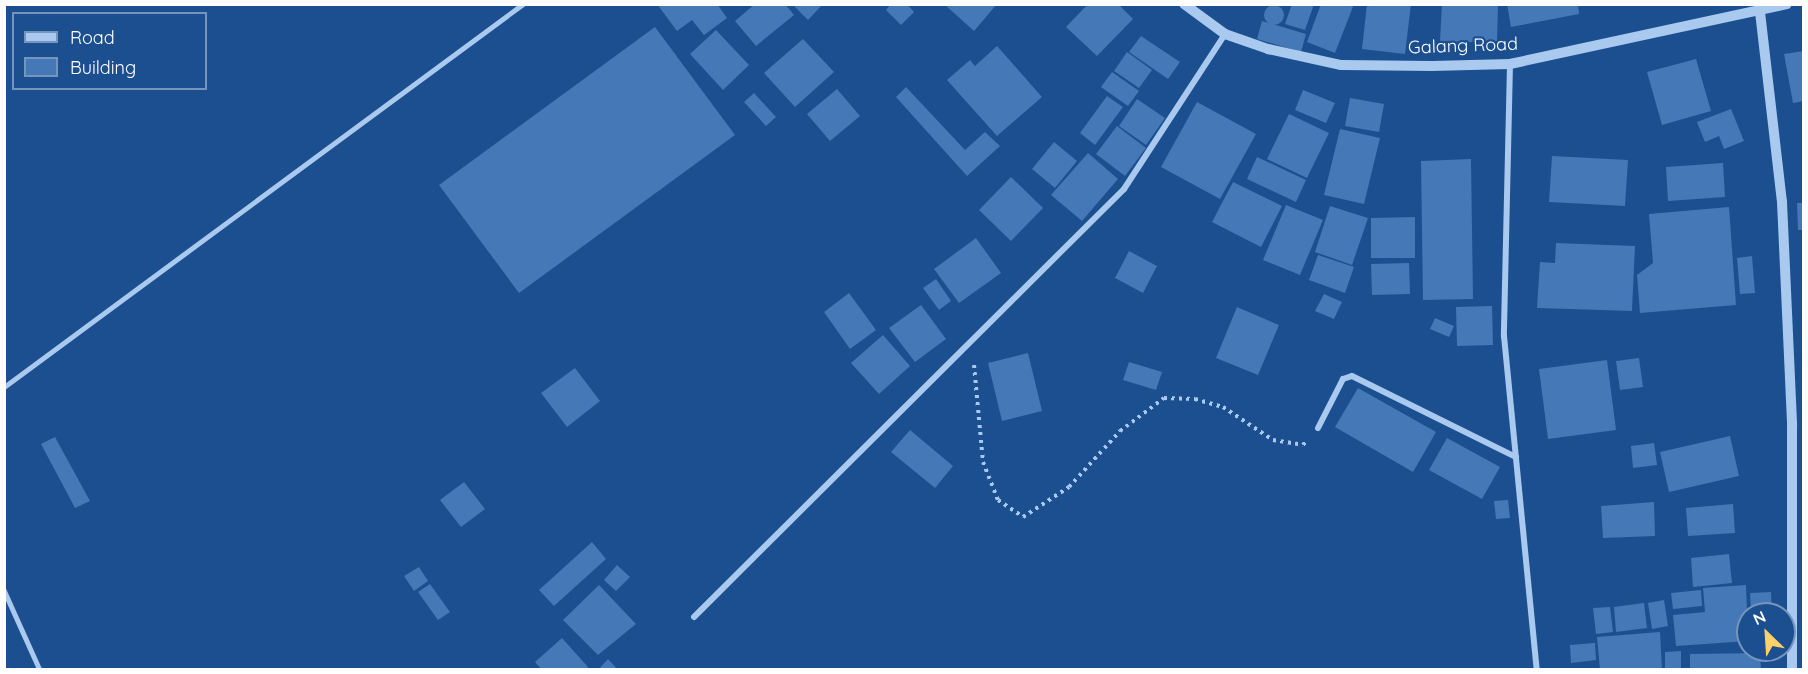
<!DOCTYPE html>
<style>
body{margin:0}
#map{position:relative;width:1808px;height:674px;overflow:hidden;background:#1b4f8f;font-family:Quicksand,sans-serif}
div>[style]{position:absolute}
.building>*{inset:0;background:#4478b7}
.round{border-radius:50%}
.path>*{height:4px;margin-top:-2px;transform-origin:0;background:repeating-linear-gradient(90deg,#a9c9ee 0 3px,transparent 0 7.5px)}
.service>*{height:4.5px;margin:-2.25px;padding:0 2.25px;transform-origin:2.25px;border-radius:2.25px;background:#a9c9ee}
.minor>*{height:6px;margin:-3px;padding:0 3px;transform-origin:3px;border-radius:3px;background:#a9c9ee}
.tertiary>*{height:10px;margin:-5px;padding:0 5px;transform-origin:5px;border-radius:5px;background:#a9c9ee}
span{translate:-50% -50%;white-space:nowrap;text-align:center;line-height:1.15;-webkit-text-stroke:4.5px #1b4f8f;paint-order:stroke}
.street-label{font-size:18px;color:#fff}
.frame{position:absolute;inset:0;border:6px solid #fff;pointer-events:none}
.legend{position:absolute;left:12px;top:12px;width:195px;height:78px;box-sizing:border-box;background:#1b4f8f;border:2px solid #7695bc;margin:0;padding:8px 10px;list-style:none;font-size:18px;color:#fff}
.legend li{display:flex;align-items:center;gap:12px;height:30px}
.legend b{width:30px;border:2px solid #7695bc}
.north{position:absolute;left:1736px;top:602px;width:60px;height:60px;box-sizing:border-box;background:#1b4f8f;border:2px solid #7695bc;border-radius:50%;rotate:335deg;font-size:16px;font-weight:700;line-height:24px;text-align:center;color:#fff}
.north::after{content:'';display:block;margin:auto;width:21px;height:27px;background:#ffd166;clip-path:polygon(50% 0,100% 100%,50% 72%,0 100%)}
</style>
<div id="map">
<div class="building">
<i style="clip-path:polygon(657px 4px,717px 4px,727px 18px,704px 35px,692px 20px,677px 31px)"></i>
<i style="clip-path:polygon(755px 4px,785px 4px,794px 15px,756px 46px,735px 21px)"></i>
<i style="clip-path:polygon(792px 4px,823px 4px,808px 20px)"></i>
<i style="clip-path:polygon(891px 4px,907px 4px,914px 12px,901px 25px,886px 10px)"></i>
<i style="clip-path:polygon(944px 4px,997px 4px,974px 31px)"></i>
<i style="clip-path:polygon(1088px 4px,1118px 4px,1133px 19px,1097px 56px,1066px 27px)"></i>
<i style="clip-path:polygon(1292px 4px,1314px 4px,1305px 30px,1285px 24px)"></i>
<i style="clip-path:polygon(1321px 4px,1354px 4px,1335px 53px,1307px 42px)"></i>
<i style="clip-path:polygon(1367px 4px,1411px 4px,1405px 54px,1362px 49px)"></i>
<i style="clip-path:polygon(1442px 4px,1498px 4px,1497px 43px,1440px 41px)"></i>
<i style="clip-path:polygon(1507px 4px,1578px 4px,1579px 14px,1511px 27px)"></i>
<i class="round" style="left:1264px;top:5px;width:20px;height:20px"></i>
<i style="clip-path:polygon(1262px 21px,1306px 34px,1301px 52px,1257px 39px)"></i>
<i style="clip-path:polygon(655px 27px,735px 135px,519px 293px,439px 185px)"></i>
<i style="clip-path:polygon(716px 30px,749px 65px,723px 90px,690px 54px)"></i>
<i style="clip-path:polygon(1141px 36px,1180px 62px,1168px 79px,1129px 52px)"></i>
<i style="clip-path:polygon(803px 39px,834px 72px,795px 107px,764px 73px)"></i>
<i style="clip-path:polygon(997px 46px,1042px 97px,997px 136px,947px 80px,970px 60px,975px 66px)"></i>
<i style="clip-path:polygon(1804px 51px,1804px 101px,1793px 103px,1784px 54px)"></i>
<i style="clip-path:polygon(1127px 52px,1152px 70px,1139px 88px,1114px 71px)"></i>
<i style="clip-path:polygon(1696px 59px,1711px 111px,1662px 125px,1647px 72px)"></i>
<i style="clip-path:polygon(1112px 72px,1139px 91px,1128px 106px,1101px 87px)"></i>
<i style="clip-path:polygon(906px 87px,965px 150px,985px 132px,1000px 146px,967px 176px,896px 97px)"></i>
<i style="clip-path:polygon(837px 89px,860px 116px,830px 141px,807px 114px)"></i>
<i style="clip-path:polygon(1303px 90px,1335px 103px,1326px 123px,1295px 110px)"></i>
<i style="clip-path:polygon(754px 93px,776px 117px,766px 126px,744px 102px)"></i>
<i style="clip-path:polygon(1107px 96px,1123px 107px,1095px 145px,1080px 133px)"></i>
<i style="clip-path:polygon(1350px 98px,1384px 104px,1379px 132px,1345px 126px)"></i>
<i style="clip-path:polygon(1137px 99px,1165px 118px,1146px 145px,1119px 126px)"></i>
<i style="clip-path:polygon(1197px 102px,1256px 134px,1220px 199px,1161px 167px)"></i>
<i style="clip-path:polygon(1731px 109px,1744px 141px,1724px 149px,1719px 136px,1705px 142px,1697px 122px)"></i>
<i style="clip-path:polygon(1289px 114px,1329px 133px,1307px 178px,1267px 159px)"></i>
<i style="clip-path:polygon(1117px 126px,1146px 148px,1125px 176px,1096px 154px)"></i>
<i style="clip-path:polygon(1340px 129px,1380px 138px,1364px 204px,1324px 195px)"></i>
<i style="clip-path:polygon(1054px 142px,1077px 161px,1055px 188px,1032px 169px)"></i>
<i style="clip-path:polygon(1088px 153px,1118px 179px,1082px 221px,1051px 195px)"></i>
<i style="clip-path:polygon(1552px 156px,1628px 160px,1625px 206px,1549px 202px)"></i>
<i style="clip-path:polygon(1257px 157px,1306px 180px,1296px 202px,1247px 179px)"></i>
<i style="clip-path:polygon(1471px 159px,1473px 299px,1423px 300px,1421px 161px)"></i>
<i style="clip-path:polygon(1723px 163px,1725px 197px,1668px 201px,1666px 167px)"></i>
<i style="clip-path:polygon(1011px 177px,1043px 208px,1011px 241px,979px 210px)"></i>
<i style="clip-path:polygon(1233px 182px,1282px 206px,1261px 247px,1212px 222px)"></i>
<i style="clip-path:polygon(1797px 203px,1804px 203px,1804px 230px,1798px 230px)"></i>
<i style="clip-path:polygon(1286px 205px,1323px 220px,1300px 275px,1263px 260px)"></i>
<i style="clip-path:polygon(1330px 206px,1368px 218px,1352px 265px,1315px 252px)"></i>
<i style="clip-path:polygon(1729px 207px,1736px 305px,1640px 313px,1637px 275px,1653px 263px,1649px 214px)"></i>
<i style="clip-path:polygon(1415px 217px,1415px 258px,1371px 258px,1371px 218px)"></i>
<i style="clip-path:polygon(976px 238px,1001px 273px,959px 303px,934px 269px)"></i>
<i style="clip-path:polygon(1556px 243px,1635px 246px,1632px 311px,1537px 308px,1540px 262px,1555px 263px)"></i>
<i style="clip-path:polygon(1129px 251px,1157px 266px,1143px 293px,1115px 278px)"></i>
<i style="clip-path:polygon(1318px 255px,1354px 267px,1345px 293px,1309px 280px)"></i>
<i style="clip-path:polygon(1752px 256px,1755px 293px,1740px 294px,1737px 258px)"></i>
<i style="clip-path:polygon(1409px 263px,1410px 294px,1372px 295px,1371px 264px)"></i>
<i style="clip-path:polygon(936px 279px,951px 301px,939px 310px,923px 288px)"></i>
<i style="clip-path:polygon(849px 293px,876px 330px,850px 349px,824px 312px)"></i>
<i style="clip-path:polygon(1324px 294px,1342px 302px,1334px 319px,1315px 311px)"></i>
<i style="clip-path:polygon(921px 305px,946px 339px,915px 362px,889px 328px)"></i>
<i style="clip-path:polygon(1492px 306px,1493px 345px,1457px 346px,1456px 307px)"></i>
<i style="clip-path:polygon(1237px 307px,1279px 325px,1258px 375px,1216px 358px)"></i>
<i style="clip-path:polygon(1435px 318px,1454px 326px,1449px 337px,1430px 329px)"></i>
<i style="clip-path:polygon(883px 335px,910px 366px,879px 394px,851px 363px)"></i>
<i style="clip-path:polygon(1028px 353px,1042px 411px,1002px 421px,988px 363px)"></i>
<i style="clip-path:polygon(1639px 358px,1643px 387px,1620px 390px,1616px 361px)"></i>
<i style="clip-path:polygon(1607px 360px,1616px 430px,1548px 439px,1539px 369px)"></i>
<i style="clip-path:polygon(1129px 362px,1162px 372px,1156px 390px,1123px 380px)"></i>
<i style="clip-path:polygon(575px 368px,600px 401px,567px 427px,541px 393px)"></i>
<i style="clip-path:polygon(1358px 388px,1436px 432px,1413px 472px,1335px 427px)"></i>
<i style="clip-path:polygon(910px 430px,953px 466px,935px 488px,891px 452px)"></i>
<i style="clip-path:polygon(1730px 436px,1739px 476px,1669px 492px,1660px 452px)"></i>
<i style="clip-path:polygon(55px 437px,90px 501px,75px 508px,41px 444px)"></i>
<i style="clip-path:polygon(1447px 438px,1500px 467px,1482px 499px,1429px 470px)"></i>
<i style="clip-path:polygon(1654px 443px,1657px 465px,1633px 468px,1631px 446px)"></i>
<i style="clip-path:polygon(464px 482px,485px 509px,461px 527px,440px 500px)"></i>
<i style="clip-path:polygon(1508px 500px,1510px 518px,1496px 519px,1494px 501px)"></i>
<i style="clip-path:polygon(1654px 502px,1655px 536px,1603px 538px,1601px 506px)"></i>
<i style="clip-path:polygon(1733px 504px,1735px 533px,1688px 536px,1686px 508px)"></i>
<i style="clip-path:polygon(592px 542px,606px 559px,554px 606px,539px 590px)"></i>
<i style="clip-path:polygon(1729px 554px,1732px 583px,1693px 587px,1691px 558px)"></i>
<i style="clip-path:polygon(617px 565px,630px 577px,616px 591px,604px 580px)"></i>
<i style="clip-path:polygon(419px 567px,428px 581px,414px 591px,404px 576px)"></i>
<i style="clip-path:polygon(430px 584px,450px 612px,438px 620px,418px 592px)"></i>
<i style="clip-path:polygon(599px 585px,636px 624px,598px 655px,563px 620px)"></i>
<i style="clip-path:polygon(1746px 585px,1748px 641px,1676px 646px,1673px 615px,1705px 612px,1703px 588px)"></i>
<i style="clip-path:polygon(1701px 590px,1702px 606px,1673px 609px,1671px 593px)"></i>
<i style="clip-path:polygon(1771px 592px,1772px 614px,1751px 614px,1750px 593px)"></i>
<i style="clip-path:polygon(1664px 600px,1668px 626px,1652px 629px,1648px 603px)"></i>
<i style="clip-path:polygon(1644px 603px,1647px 628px,1616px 632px,1614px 607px)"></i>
<i style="clip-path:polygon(1610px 607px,1613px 632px,1596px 634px,1593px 608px)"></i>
<i style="clip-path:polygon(1660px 632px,1662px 670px,1600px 670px,1597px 637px)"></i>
<i style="clip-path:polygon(562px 638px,588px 667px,586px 670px,542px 670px,535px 662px)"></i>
<i style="clip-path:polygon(1595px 643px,1596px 660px,1571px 663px,1570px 645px)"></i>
<i style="clip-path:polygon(1681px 651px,1681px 670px,1665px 670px,1665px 652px)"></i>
<i style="clip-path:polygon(1760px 653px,1761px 670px,1690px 670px,1690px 654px)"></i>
<i style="clip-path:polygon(608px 659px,618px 670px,598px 670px)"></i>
</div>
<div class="path">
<i style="left:974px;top:365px;width:97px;rotate:84.7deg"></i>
<i style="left:983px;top:462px;width:41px;rotate:68.5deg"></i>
<i style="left:998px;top:500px;width:30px;rotate:34deg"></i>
<i style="left:1023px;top:517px;width:55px;rotate:-33.1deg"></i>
<i style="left:1069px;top:487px;width:76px;rotate:-47.7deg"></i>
<i style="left:1120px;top:431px;width:55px;rotate:-36.9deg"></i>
<i style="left:1164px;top:398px;width:31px;rotate:2deg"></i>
<i style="left:1195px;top:399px;width:29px;rotate:16deg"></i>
<i style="left:1223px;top:407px;width:60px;rotate:33.4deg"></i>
<i style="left:1273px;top:440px;width:30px;rotate:9deg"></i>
<i style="left:1303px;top:445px;width:6px;rotate:-51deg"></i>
</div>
<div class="service">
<i style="left:4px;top:387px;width:645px;rotate:-36.43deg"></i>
<i style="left:4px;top:590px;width:88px;rotate:65.8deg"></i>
</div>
<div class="minor">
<i style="left:1510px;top:64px;width:272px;rotate:91.3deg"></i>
<i style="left:1504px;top:336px;width:336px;rotate:84.4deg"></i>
<i style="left:1318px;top:428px;width:55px;rotate:-63deg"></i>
<i style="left:1343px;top:379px;width:9px;rotate:-18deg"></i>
<i style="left:1352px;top:376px;width:183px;rotate:26.3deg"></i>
<i style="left:694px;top:617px;width:607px;rotate:-44.87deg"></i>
<i style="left:1124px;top:189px;width:185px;rotate:-56.9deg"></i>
</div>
<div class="tertiary">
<i style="left:1184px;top:4px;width:51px;rotate:36.2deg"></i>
<i style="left:1225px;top:34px;width:46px;rotate:19.2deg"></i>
<i style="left:1268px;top:49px;width:75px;rotate:12.4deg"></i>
<i style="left:1341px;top:65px;width:91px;rotate:0.6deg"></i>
<i style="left:1432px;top:66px;width:78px;rotate:-1.5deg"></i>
<i style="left:1510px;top:64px;width:283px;rotate:-12.2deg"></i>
<i style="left:1760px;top:12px;width:191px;rotate:83.4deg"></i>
<i style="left:1782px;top:202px;width:224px;rotate:87.4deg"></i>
<i style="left:1792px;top:426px;width:244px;rotate:90deg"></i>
</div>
<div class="street-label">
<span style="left:1463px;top:46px;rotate:-2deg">Galang Road</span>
</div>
<div class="frame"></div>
<ul class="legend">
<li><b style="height:8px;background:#a9c9ee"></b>Road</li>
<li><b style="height:16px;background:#4478b7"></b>Building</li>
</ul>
<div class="north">N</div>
</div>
